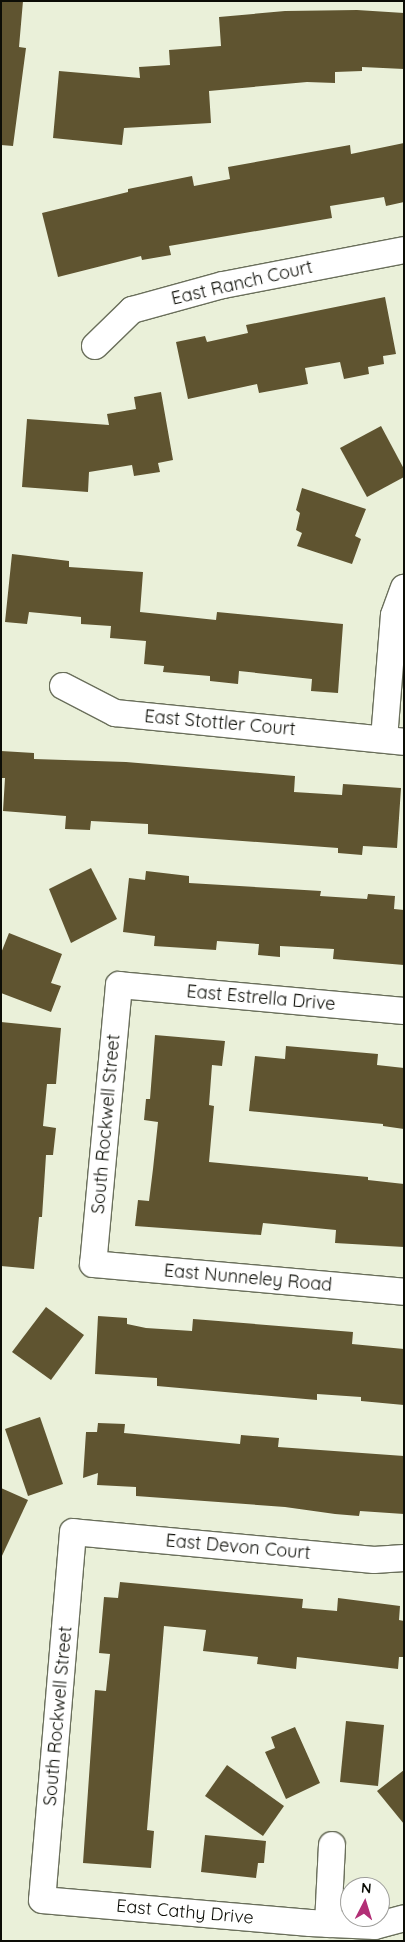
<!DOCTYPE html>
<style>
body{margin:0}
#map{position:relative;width:405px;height:1942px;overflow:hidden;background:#eaf0d9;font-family:Quicksand,sans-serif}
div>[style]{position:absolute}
.building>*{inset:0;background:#5f5430}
.roads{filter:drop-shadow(1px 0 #6a6f5b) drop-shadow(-1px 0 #6a6f5b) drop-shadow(0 1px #6a6f5b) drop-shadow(0 -1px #6a6f5b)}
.street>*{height:26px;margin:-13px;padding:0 13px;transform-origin:13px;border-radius:13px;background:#fff}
span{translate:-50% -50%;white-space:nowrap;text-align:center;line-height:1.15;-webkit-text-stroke:5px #fff;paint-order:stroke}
.street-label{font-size:18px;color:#0c0d06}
.frame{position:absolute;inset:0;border:2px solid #0c0d06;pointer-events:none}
.north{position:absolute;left:340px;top:1877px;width:50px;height:50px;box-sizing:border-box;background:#fff;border:1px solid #9e9e9b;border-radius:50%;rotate:5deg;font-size:14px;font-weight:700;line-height:20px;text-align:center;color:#0c0d06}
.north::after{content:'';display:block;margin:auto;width:18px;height:22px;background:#b22f76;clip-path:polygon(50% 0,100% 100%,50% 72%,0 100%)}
</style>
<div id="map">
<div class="building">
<i style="clip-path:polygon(1px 1px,23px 1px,19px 47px,26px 48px,13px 146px,1px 145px)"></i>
<i style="clip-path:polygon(357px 10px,404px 13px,404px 69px,362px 67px,362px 71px,335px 72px,335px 83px,307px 82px,209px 91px,211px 123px,124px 128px,122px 145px,53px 138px,59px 71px,140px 78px,139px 67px,170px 65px,169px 50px,221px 46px,219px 17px,285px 11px)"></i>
<i style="clip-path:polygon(404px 143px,404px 202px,386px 206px,384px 197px,330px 206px,332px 218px,169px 246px,171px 255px,142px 260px,141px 256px,58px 277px,42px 213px,128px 192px,128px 189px,192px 176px,194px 186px,230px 179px,228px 167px,350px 145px,351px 154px)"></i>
<i style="clip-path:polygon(385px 297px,396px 354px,383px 356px,384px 364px,368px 367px,369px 374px,344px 379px,340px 362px,305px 368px,308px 384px,259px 393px,257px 384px,188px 399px,176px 342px,205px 336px,207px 342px,248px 333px,246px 325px)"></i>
<i style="clip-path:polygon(161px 392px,173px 460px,158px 463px,160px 472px,134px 476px,132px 465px,89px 472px,88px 492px,22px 487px,27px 419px,109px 425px,107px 414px,136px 409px,134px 397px)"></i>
<i style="clip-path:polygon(381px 426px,404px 469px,404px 477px,367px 497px,340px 448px)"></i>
<i style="clip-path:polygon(302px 488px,366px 509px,355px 536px,361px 539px,352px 564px,297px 546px,302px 533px,296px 530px,300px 513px,296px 510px)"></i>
<i style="clip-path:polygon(12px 554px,69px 561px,69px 567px,143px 572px,140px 612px,216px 620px,217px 612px,343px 624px,338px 693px,311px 691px,312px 679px,239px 671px,238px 684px,210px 681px,210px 676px,163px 672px,164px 666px,144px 664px,146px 641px,110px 638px,111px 626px,81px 624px,81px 617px,29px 612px,27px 624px,5px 622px)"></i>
<i style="clip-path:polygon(1px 751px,34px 753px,34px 759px,126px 762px,295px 776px,294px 792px,342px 795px,343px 784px,401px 788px,397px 848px,363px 846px,362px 855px,338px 853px,338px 848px,148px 834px,148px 824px,91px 821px,90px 830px,65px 829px,66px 816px,3px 811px,5px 778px,1px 778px)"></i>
<i style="clip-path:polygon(91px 868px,117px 919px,71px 943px,49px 889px)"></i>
<i style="clip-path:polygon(146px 871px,189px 876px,189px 883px,321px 891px,320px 896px,367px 899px,368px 894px,395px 896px,394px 909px,404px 910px,404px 965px,333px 959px,334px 949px,280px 946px,280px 957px,258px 955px,259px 944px,217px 941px,216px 950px,154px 946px,155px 936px,123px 932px,129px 878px,145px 880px)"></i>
<i style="clip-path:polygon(9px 933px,62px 954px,51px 983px,61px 986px,51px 1012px,1px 993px,1px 953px)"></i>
<i style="clip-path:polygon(1px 1022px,61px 1028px,56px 1084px,47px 1084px,43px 1126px,56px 1128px,53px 1155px,46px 1155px,42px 1217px,39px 1217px,34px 1269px,1px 1266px)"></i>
<i style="clip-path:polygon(155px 1035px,225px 1041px,222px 1066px,212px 1065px,209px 1105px,214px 1106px,209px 1162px,368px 1177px,368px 1180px,404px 1184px,404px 1247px,335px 1243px,336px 1230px,263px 1223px,261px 1235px,135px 1226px,138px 1200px,149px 1201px,153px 1169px,158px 1122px,144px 1120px,146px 1099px,150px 1099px)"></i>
<i style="clip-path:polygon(286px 1046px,378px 1054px,377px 1065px,404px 1068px,404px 1129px,383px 1126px,383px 1124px,249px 1111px,255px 1056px,285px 1059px)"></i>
<i style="clip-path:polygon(46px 1307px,84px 1335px,51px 1380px,12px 1352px)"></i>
<i style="clip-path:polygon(98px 1316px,127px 1318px,127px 1324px,146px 1328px,192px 1331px,193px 1319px,353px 1332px,352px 1344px,404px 1349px,404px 1405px,361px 1401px,361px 1397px,317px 1394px,317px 1400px,157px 1386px,157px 1378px,95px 1374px)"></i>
<i style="clip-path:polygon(40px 1417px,63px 1484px,28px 1496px,5px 1429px)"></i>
<i style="clip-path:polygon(98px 1423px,125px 1424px,124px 1433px,240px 1444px,241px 1435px,279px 1438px,278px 1447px,404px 1456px,404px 1514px,360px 1511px,359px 1516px,335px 1514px,285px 1507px,136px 1496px,136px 1487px,97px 1485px,98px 1473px,83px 1478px,86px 1432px,97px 1432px)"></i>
<i style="clip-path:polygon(1px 1488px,28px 1500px,1px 1558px)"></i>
<i style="clip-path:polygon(120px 1582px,303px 1599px,302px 1608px,337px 1611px,338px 1598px,400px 1606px,399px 1620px,404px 1621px,404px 1657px,399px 1657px,398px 1669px,297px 1657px,296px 1669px,257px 1664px,258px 1657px,203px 1651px,206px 1630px,164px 1626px,147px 1830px,154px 1831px,151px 1868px,83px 1863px,95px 1690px,106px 1691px,110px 1654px,99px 1653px,104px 1597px,118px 1598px)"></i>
<i style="clip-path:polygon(346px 1721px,384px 1725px,378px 1786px,340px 1782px)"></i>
<i style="clip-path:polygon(295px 1727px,320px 1783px,286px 1799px,265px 1752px,275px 1748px,271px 1737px)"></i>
<i style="clip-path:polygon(227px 1765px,284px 1806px,263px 1836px,205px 1796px)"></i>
<i style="clip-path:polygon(404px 1770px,404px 1824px,377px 1791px)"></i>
<i style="clip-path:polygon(205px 1835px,266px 1841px,264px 1863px,258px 1863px,256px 1878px,201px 1872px)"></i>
</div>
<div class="roads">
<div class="street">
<i style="left:95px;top:346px;width:52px;rotate:-44.2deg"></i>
<i style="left:132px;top:310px;width:94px;rotate:-15.4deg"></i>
<i style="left:223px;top:285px;width:184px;rotate:-10.9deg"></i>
<i style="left:63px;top:686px;width:59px;rotate:27.4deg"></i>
<i style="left:115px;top:713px;width:290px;rotate:5.7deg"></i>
<i style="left:384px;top:739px;width:124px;rotate:-85.4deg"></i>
<i style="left:394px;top:615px;width:29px;rotate:-70deg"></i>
<i style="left:404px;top:1011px;width:286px;rotate:-174.8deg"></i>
<i style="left:119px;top:985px;width:280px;rotate:95.3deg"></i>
<i style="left:93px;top:1264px;width:312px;rotate:5.1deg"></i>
<i style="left:404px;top:1558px;width:30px;rotate:176deg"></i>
<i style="left:374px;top:1560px;width:302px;rotate:-174.7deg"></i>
<i style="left:73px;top:1532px;width:369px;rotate:94.8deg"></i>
<i style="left:42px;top:1900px;width:269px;rotate:4.9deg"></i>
<i style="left:310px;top:1923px;width:65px;rotate:2.6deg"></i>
<i style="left:375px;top:1926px;width:30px;rotate:-15deg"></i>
<i style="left:328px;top:1924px;width:79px;rotate:-87.1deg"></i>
</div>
</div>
<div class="street-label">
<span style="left:242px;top:283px;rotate:-13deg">East Ranch Court</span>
<span style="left:220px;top:723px;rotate:5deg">East Stottler Court</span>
<span style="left:261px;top:998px;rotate:5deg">East Estrella Drive</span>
<span style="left:106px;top:1124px;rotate:-85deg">South Rockwell Street</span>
<span style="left:248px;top:1278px;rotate:5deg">East Nunneley Road</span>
<span style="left:238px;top:1547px;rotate:5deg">East Devon Court</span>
<span style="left:58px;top:1716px;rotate:-85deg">South Rockwell Street</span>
<span style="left:185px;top:1912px;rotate:5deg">East Cathy Drive</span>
</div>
<div class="frame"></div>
<div class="north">N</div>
</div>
